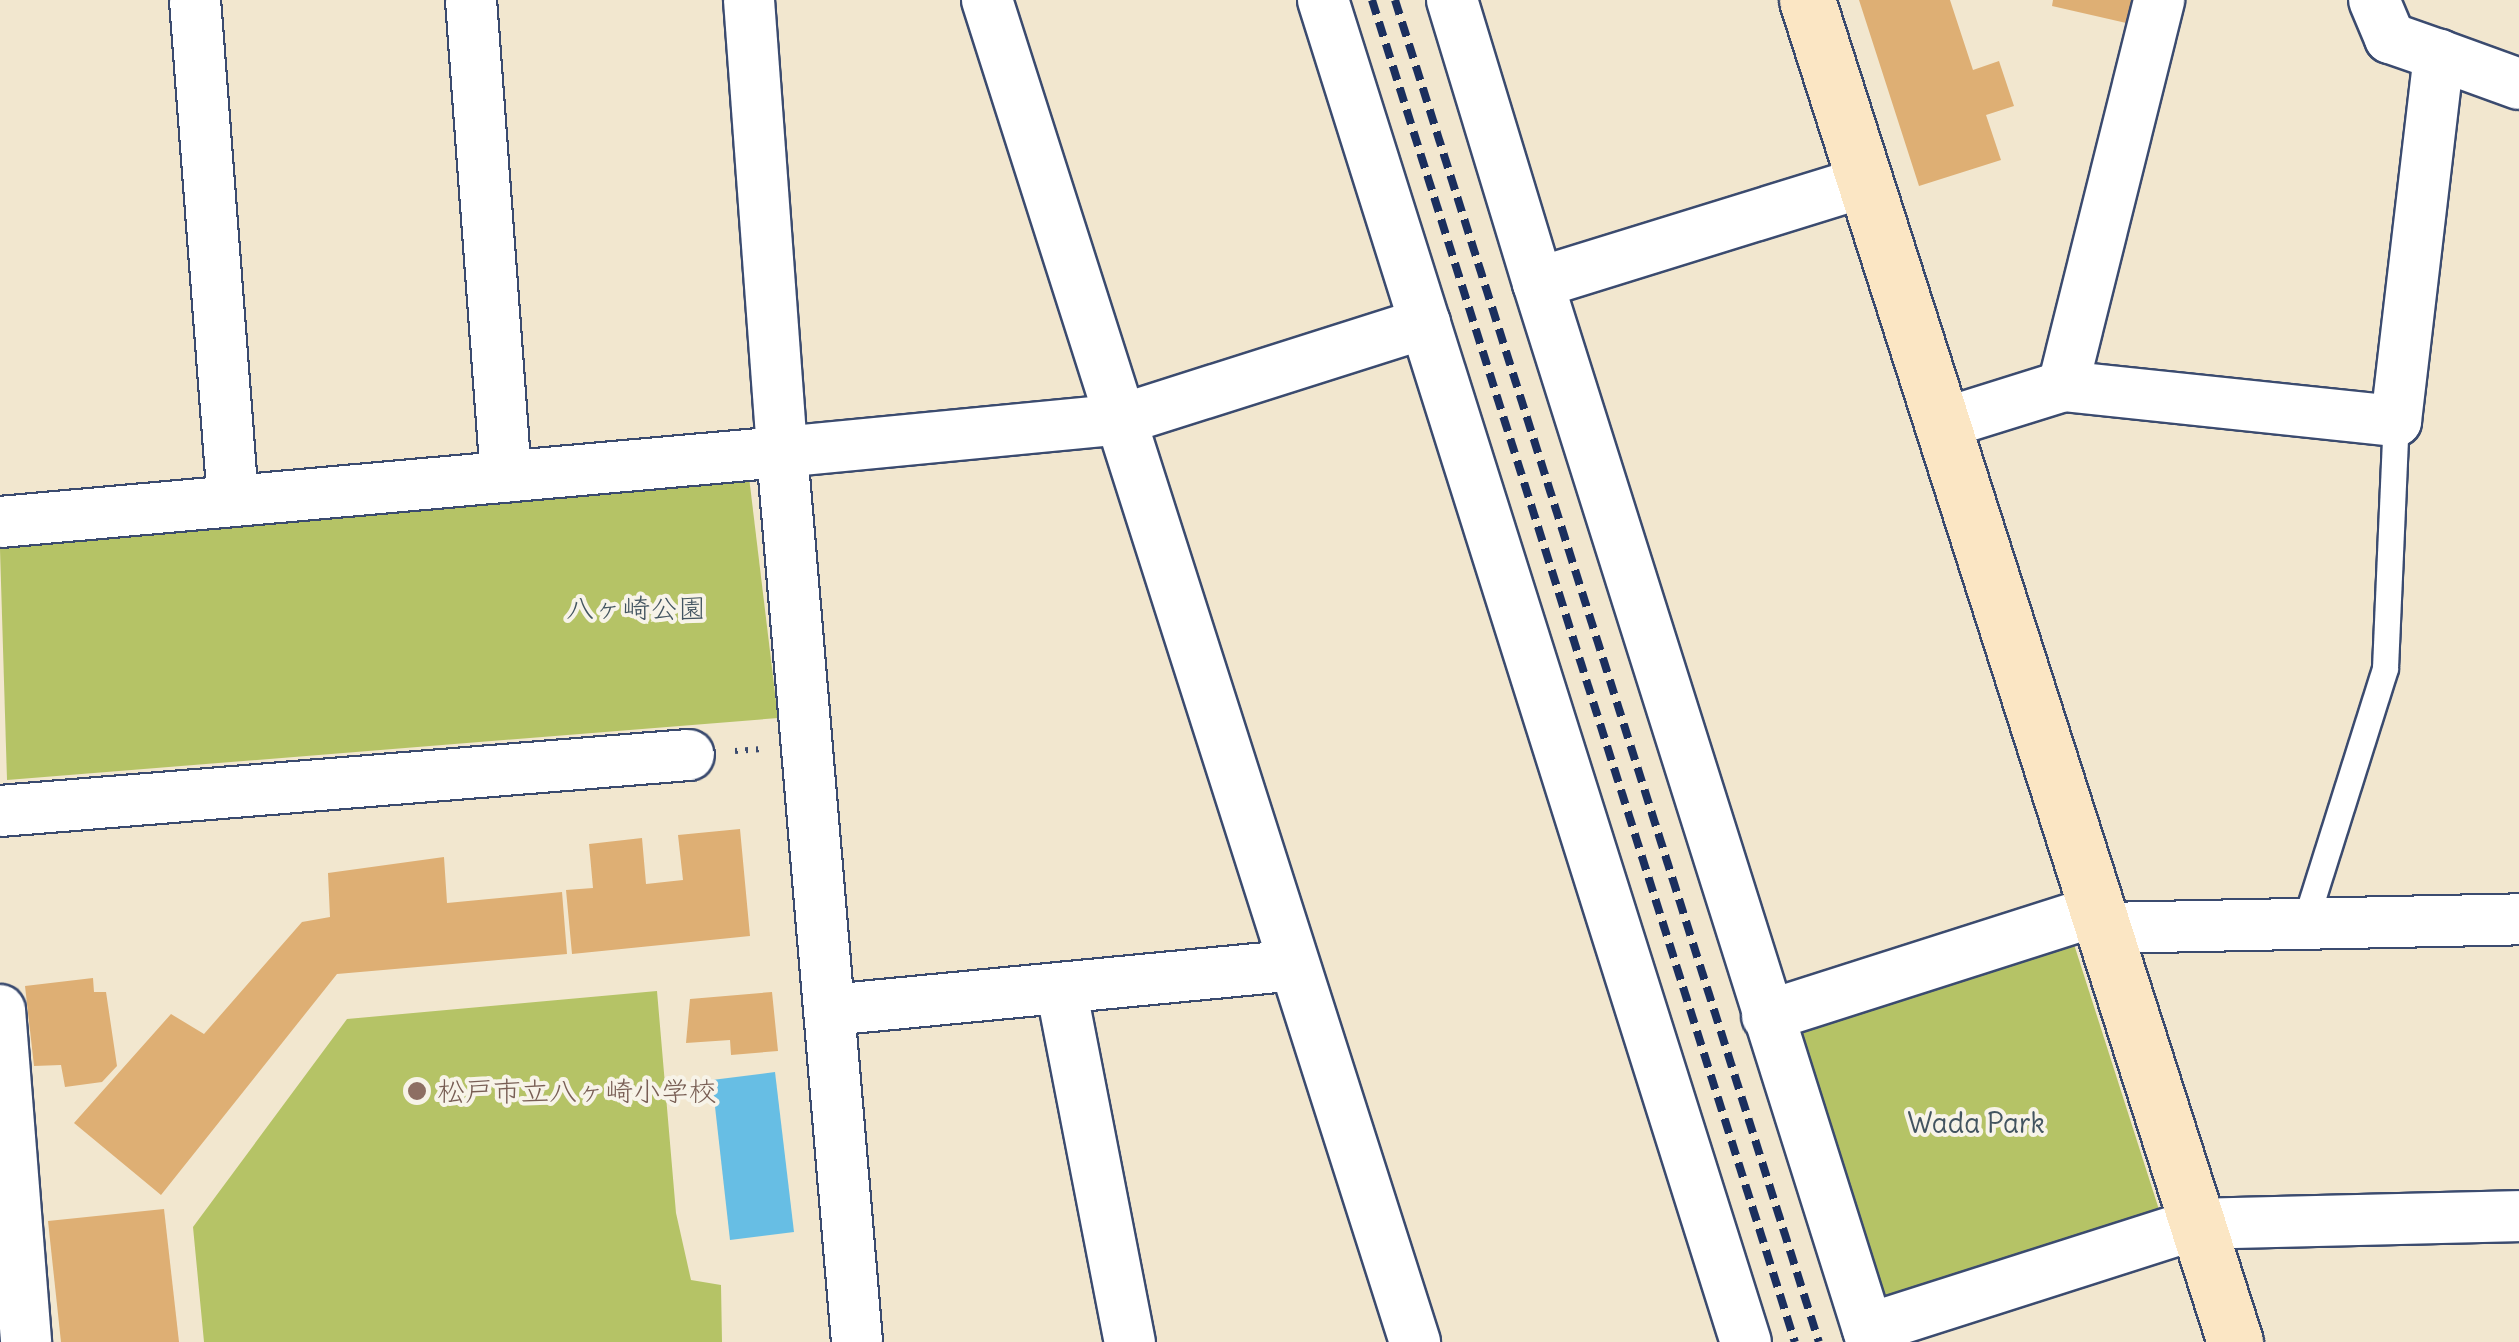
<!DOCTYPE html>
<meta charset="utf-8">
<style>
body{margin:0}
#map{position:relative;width:2519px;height:1342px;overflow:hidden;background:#f2e7cf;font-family:Delius,"Klee One",sans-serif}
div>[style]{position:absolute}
.green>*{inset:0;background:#b5c366}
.water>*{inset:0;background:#67bee4}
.building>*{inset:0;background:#deaf74}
.path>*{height:6px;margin-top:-3px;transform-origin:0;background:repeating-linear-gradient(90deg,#3b4b6f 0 2.5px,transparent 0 10.5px)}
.roads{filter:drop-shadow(2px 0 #3b4b6f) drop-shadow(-2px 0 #3b4b6f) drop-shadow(0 2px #3b4b6f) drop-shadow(0 -2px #3b4b6f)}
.lane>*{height:25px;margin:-12.5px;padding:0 12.5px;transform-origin:12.5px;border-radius:12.5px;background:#fff}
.street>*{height:50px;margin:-25px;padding:0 25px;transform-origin:25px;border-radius:25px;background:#fff}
.secondary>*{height:55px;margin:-27.5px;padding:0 27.5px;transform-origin:27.5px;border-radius:27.5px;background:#fbe6c4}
.rail>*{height:8px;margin-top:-4px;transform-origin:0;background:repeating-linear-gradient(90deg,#1b2f5e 0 15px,transparent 0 23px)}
.dots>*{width:28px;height:28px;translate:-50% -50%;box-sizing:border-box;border:5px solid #f7f3e8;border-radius:50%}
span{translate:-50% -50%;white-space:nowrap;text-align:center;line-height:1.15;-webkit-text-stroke:8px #f7f3e8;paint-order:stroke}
.park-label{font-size:28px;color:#425460}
.education-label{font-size:28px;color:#785e54}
.left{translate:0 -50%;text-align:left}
</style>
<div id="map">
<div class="green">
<i style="clip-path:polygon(749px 477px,778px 718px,7px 780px,0 549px)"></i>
<i style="clip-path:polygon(2072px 938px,2162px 1219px,1899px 1303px,1874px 1299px,1794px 1045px,1809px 1018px)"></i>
<i style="clip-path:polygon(657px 991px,676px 1213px,691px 1280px,721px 1285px,722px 1342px,204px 1342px,193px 1227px,347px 1019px)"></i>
</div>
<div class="water">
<i style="clip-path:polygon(775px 1072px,794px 1232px,730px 1240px,712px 1080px)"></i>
</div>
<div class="building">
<i style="clip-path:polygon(1859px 0,1950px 0,1973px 70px,1999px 61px,2014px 106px,1986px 115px,2001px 160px,1919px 186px)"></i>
<i style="clip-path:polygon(2053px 0,2140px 0,2135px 25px,2052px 6px)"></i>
<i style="clip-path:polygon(740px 829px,750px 936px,572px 954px,566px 890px,593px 888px,589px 844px,642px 838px,646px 884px,683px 880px,678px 835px)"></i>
<i style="clip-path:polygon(444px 857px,447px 903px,562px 892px,567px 954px,337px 974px,161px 1195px,74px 1123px,171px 1014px,204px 1034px,302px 922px,330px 917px,328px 873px)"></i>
<i style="clip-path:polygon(93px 978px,94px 992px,106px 992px,117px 1066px,102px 1082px,65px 1087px,61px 1065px,34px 1066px,25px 986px)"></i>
<i style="clip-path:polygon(772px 992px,778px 1051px,731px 1055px,730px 1040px,686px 1043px,690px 999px)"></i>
<i style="clip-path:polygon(164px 1209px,179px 1342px,61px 1342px,48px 1221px)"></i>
</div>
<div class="path">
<i style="left:735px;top:751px;width:27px;rotate:-4deg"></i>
</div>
<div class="roads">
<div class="lane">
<i style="left:2305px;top:922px;width:266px;rotate:-72.5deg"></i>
<i style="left:2385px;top:668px;width:247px;rotate:-87.5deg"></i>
</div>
<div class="street">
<i style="left:195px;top:0;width:502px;rotate:85.66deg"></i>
<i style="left:471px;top:0;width:478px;rotate:85.8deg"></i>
<i style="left:749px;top:0;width:453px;rotate:85.8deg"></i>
<i style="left:782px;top:452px;width:343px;rotate:-5.5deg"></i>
<i style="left:1123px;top:419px;width:317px;rotate:-17.6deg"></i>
<i style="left:987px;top:0;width:1409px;rotate:72.31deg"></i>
<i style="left:1323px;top:0;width:1407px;rotate:72.51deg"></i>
<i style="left:1452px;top:0;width:296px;rotate:73.1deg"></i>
<i style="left:1538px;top:283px;width:342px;rotate:-17.2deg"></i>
<i style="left:2439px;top:55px;width:85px;rotate:19.9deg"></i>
<i style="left:1538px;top:283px;width:1110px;rotate:72.5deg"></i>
<i style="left:2063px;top:386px;width:335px;rotate:6deg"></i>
<i style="left:2396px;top:421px;width:369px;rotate:-83.3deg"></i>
<i style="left:2439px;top:55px;width:52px;rotate:-160.9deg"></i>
<i style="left:2390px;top:38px;width:41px;rotate:-112.8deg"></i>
<i style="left:1942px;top:424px;width:127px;rotate:-17.4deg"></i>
<i style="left:2063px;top:386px;width:398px;rotate:-76deg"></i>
<i style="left:0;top:522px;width:785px;rotate:-5.12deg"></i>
<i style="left:782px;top:452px;width:893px;rotate:85.18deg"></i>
<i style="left:0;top:811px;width:691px;rotate:-4.65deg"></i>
<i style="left:2105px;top:928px;width:414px;rotate:-1.2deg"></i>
<i style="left:1061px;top:988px;width:361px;rotate:79deg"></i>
<i style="left:0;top:1010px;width:333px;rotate:85.5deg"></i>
<i style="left:830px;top:1010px;width:466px;rotate:-5.5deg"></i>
<i style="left:1767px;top:1016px;width:349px;rotate:-17.7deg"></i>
<i style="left:1868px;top:1329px;width:345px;rotate:-17.7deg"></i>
<i style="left:2197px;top:1224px;width:322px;rotate:-1.4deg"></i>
</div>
<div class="secondary">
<i style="left:1807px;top:0;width:1409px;rotate:72.31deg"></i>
</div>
</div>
<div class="rail">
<i style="left:1372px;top:0;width:1407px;rotate:72.51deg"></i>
<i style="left:1395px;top:0;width:1407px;rotate:72.47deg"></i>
</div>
<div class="dots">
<i style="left:417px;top:1091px;background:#8d6e63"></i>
</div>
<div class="park-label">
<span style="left:636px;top:608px">八ヶ崎公園</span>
<span style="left:1976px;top:1123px">Wada Park</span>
</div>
<div class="education-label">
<span class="left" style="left:437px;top:1091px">松戸市立八ヶ崎小学校</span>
</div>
</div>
